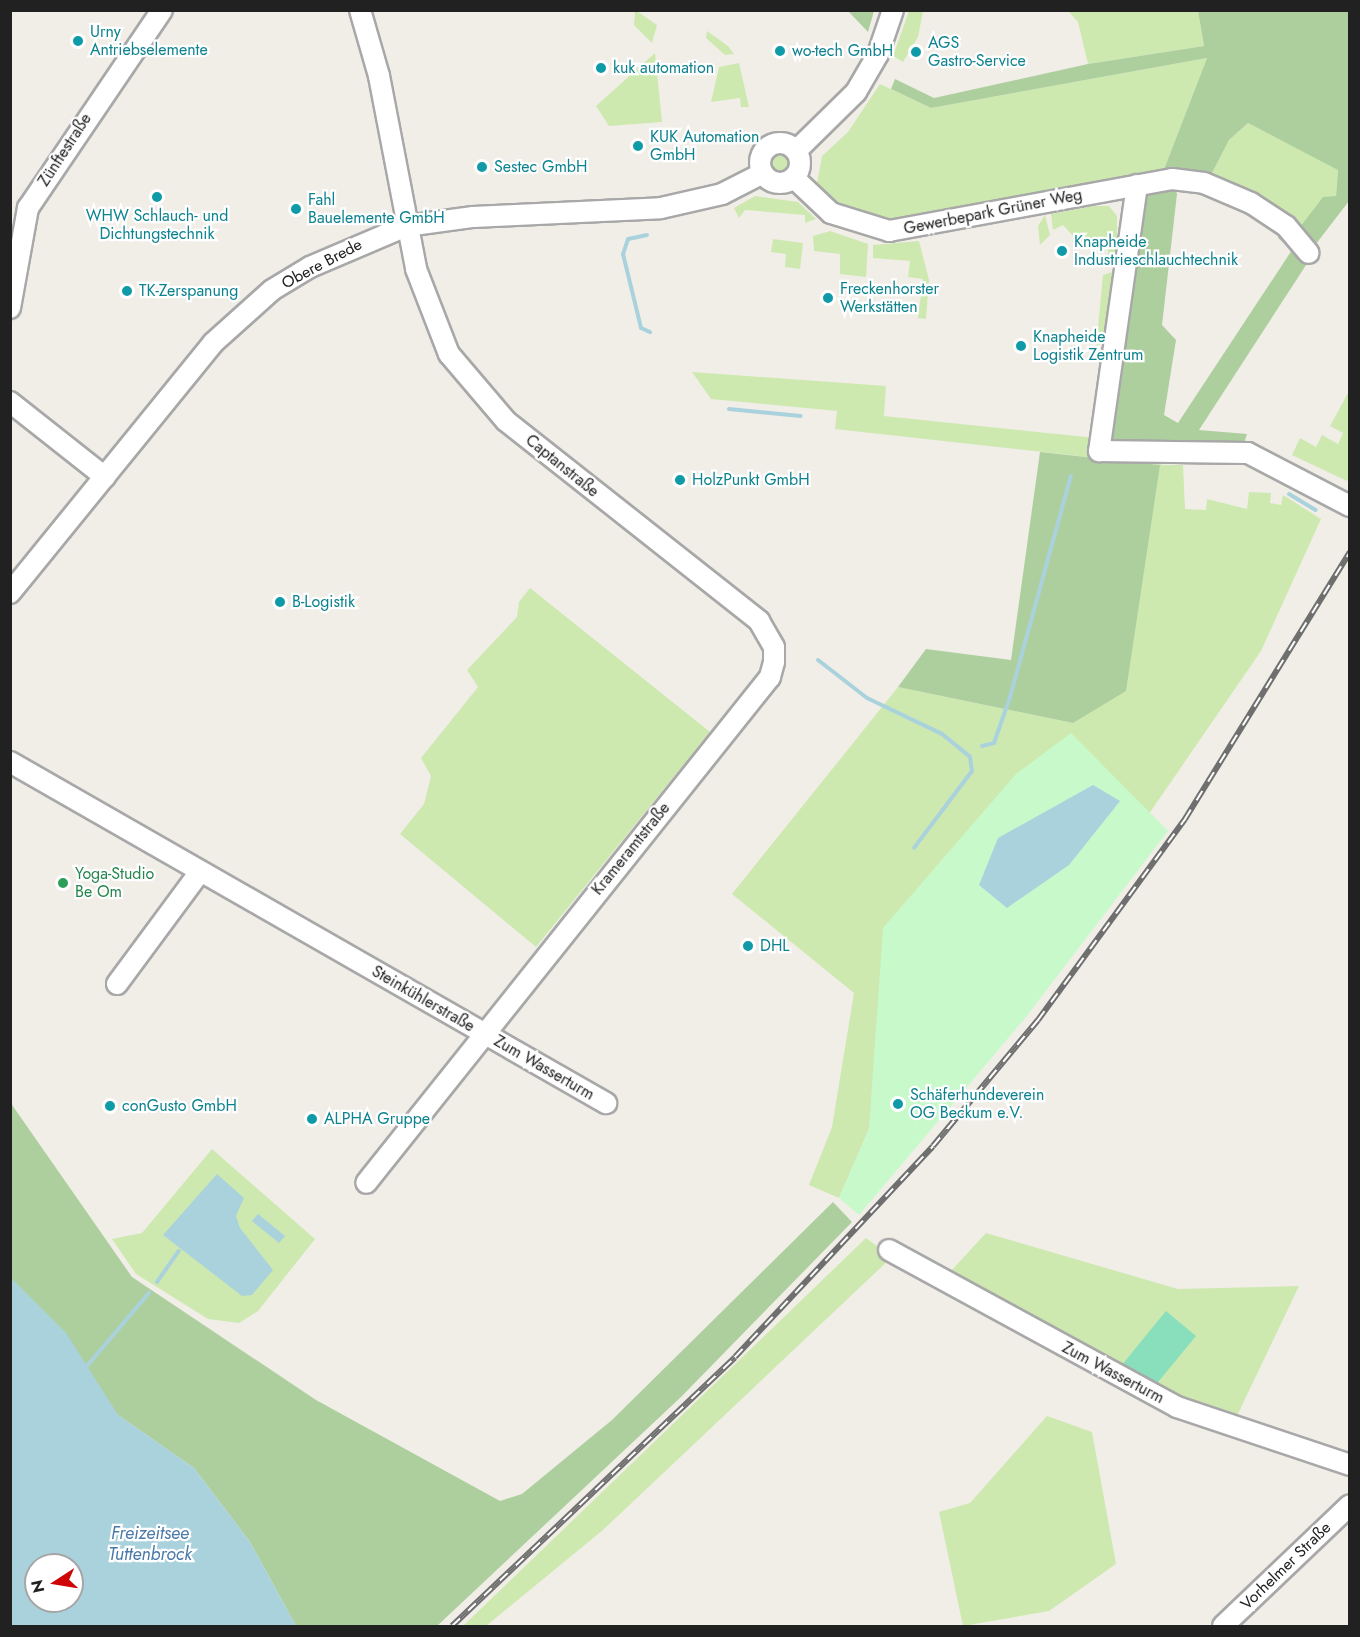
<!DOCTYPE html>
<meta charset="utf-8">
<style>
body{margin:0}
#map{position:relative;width:1360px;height:1637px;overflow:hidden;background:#f1eee8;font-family:Jost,sans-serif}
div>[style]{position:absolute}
.grass>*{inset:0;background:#cde9b0}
.round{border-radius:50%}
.forest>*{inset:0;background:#adcf9e}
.park>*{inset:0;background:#c8f9cb}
.pitch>*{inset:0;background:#89debc}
.water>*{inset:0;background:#aad2dd}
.stream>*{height:4px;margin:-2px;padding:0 2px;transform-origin:2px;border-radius:2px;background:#aad2dd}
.roads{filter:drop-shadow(2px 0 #a8a8a8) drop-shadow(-2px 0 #a8a8a8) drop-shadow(0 2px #a8a8a8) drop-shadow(0 -2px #a8a8a8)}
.minor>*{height:20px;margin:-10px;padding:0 10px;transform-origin:10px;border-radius:10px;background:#fff}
.minor>.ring{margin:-10px;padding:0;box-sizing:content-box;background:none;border:20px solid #fff;border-radius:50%}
.rail>*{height:6px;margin-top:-3px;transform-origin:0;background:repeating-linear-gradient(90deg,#fff 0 11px,#6f6f6f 0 22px);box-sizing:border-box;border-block:2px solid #6f6f6f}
.dots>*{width:16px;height:16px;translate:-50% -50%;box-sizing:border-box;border:3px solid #fff;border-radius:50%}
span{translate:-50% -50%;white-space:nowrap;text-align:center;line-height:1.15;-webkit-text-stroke:4.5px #fff;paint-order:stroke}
.culture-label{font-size:16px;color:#0d838f}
.left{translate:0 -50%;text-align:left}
.street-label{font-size:16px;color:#212121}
.leisure-label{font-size:16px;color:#27864d}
.water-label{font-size:18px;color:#4b7aa8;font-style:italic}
.frame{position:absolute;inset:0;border:12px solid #212121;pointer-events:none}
.north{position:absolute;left:24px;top:1553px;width:60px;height:60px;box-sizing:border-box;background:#fff;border:2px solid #a6a6a6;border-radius:50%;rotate:258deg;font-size:16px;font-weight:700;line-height:24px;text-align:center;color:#212121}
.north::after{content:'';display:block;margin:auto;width:21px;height:27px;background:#ce0406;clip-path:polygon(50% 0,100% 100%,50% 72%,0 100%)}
</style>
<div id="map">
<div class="grass">
<i style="clip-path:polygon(635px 10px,657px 25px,652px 43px,634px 25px)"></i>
<i style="clip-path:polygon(909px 11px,923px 11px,918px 37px,903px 62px,893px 56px)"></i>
<i style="clip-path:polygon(1068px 11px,1198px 11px,1204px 46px,1088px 64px,1078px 22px)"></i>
<i style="clip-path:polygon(707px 31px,728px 46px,734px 54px,725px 55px,706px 38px)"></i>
<i style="clip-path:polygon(655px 53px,662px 122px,609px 126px,596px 106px)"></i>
<i style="clip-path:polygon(1207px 58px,1163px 172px,895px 222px,857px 218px,816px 189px,822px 156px,848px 132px,880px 84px,931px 108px)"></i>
<i style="clip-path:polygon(739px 63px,749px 107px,741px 107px,740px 98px,711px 102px,719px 67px)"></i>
<i style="clip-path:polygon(1248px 123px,1338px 169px,1336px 196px,1294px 235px,1210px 177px,1229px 140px)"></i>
<i class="round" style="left:769px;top:151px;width:24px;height:24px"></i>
<i style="clip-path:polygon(755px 196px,798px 202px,816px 219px,805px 223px,805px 215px,745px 210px,739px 218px,734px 208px)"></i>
<i style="clip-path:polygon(1094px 206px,1109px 206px,1117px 216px,1117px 256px,1108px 259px,1108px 247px,1083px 247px,1063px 225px,1053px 230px,1051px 214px)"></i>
<i style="clip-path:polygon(1045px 215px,1050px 235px,1040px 245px,1038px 226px)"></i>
<i style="clip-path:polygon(830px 231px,868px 244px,866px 277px,840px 274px,840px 254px,814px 251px,813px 236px)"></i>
<i style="clip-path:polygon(773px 239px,803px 243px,800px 269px,785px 267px,786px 254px,771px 252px)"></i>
<i style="clip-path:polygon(919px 241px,929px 280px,926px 319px,918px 318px,923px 279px,908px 277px,910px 261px,873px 258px,873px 245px)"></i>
<i style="clip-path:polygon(1115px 271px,1107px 336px,1096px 348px,1103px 275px)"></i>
<i style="clip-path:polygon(692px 372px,886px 386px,884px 416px,1163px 445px,1161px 465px,1183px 465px,1185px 509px,1206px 510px,1207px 499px,1247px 509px,1249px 492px,1271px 493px,1270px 503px,1281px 505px,1283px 495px,1321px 519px,1261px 651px,1142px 824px,876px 1072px,869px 1129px,839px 1198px,809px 1185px,832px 1127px,854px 993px,732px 894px,898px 687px,1073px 723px,1160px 465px,835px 429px,837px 411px,711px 399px)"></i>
<i style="clip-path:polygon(1349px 391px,1350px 476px,1347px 481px,1292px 455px,1300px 438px,1316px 447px,1322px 435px,1338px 444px,1343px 433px,1330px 426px)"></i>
<i style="clip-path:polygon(530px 588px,710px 732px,536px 947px,400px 834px,424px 804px,431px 776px,421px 758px,478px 687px,467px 670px,517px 617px,519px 602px)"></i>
<i style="clip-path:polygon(212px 1149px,315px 1239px,258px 1311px,239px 1323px,208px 1319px,136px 1274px,112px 1239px,142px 1233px)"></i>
<i style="clip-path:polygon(986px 1233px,1178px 1289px,1299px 1286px,1235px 1420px,1179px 1403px,950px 1272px)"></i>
<i style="clip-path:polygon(866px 1238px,892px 1257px,603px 1530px,486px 1626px,463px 1626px)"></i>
<i style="clip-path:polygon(1047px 1416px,1092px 1432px,1116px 1564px,1049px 1611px,963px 1626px,939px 1512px,970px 1503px)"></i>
</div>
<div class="forest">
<i style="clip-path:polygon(848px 11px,874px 11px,868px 32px)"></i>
<i style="clip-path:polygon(1198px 11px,1349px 11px,1349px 201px,1309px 253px,1294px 235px,1323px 197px,1336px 196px,1338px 170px,1248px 123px,1229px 140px,1210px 177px,1163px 172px,1207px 58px,931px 108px,891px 89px,895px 79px,934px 98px,1088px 64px,1204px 46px)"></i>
<i style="clip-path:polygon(1172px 179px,1177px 194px,1162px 325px,1176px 340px,1164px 415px,1178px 423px,1292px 250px,1278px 238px,1286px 226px,1308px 262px,1199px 430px,1247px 434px,1241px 453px,1108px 446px,1137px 185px)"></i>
<i style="clip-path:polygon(1040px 452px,1160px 465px,1126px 691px,1073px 723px,898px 687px,926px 649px,1011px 660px)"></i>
<i style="clip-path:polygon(10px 1102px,132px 1277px,316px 1400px,500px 1501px,522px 1494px,612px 1420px,833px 1202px,852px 1222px,681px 1397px,437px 1626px,296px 1626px,250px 1542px,194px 1468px,118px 1415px,11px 1288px)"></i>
</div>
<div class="park">
<i style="clip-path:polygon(1071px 733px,1168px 831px,1026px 1017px,859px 1215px,839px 1198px,869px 1129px,883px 928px,1016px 774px)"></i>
</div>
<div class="pitch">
<i style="clip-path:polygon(1166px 1311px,1196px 1336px,1154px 1387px,1121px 1366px)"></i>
</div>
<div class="water">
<i style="clip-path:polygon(1093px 785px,1120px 801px,1069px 865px,1007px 908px,979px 885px,998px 838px)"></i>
<i style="clip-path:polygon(217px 1174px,244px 1198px,236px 1216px,240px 1228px,273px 1270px,252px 1295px,242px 1296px,163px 1235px)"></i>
<i style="clip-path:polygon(258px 1214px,285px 1236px,279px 1243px,252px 1221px)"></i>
<i style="clip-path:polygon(evenodd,11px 1278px,66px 1333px,118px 1415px,194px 1468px,250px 1542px,296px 1626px,11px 1626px,11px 1278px,36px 1565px,72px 1565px,72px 1601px,36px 1601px,36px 1565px)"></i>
</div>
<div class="stream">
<i style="left:647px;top:235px;width:19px;rotate:168deg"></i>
<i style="left:628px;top:239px;width:16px;rotate:108deg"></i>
<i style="left:623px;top:254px;width:76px;rotate:76.3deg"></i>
<i style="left:641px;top:328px;width:10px;rotate:24deg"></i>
<i style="left:729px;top:409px;width:72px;rotate:5.6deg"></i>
<i style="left:1289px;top:494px;width:31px;rotate:31deg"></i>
<i style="left:818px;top:660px;width:62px;rotate:37.8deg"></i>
<i style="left:867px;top:698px;width:83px;rotate:25.6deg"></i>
<i style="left:942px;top:734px;width:36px;rotate:39deg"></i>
<i style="left:970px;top:757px;width:14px;rotate:82deg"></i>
<i style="left:972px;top:771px;width:96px;rotate:127deg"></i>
<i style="left:982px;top:746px;width:12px;rotate:-14deg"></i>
<i style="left:994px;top:743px;width:49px;rotate:-70.8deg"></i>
<i style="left:1010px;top:697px;width:229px;rotate:-74.6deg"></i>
<i style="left:157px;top:1282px;width:38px;rotate:-55deg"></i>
<i style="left:87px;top:1366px;width:96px;rotate:-49.7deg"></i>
</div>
<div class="roads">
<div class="minor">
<i style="left:360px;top:10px;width:69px;rotate:73.9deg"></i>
<i style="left:379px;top:76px;width:197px;rotate:79.1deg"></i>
<i style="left:416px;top:269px;width:91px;rotate:68.8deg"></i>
<i style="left:449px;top:354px;width:88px;rotate:49.6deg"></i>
<i style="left:506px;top:421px;width:323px;rotate:38.3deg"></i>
<i style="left:759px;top:621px;width:30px;rotate:60deg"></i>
<i style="left:774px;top:647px;width:15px;rotate:90deg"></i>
<i style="left:774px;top:662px;width:16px;rotate:105deg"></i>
<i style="left:770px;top:677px;width:647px;rotate:128.6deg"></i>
<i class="ring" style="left:760px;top:143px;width:20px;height:20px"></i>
<i style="left:796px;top:151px;width:84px;rotate:-44.5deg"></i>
<i style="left:856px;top:92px;width:44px;rotate:-59.9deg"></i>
<i style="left:878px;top:54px;width:46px;rotate:-71.2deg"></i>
<i style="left:794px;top:178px;width:51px;rotate:43.4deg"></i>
<i style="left:831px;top:213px;width:61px;rotate:17.2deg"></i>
<i style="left:889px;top:231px;width:288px;rotate:-10.4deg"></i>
<i style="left:1172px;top:179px;width:32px;rotate:7deg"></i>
<i style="left:1204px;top:183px;width:51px;rotate:23.1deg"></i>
<i style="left:1251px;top:203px;width:42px;rotate:33.3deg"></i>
<i style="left:1286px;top:226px;width:35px;rotate:50deg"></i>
<i style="left:1137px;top:185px;width:269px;rotate:98.1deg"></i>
<i style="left:1099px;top:451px;width:149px;rotate:0.8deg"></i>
<i style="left:1248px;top:453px;width:115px;rotate:27.5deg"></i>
<i style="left:10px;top:308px;width:102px;rotate:-79.8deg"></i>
<i style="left:28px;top:208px;width:239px;rotate:-55.9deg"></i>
<i style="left:10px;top:402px;width:121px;rotate:38.3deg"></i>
<i style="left:10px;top:593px;width:322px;rotate:-50.9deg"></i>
<i style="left:213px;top:343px;width:79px;rotate:-41.9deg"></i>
<i style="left:272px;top:290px;width:44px;rotate:-31.2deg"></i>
<i style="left:310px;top:267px;width:104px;rotate:-23.1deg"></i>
<i style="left:406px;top:226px;width:68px;rotate:-7.7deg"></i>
<i style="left:473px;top:217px;width:188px;rotate:-2.7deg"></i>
<i style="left:661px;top:208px;width:63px;rotate:-12.9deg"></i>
<i style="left:722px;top:194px;width:46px;rotate:-27.1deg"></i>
<i style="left:10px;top:762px;width:687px;rotate:29.78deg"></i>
<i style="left:117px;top:984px;width:138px;rotate:-53.5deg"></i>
<i style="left:889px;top:1250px;width:328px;rotate:28.6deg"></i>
<i style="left:1177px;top:1407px;width:182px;rotate:18.5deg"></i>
<i style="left:1223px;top:1626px;width:175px;rotate:-43.6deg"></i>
</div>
</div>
<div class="rail">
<i style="left:452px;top:1626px;width:390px;rotate:-43.5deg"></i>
<i style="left:735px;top:1357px;width:289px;rotate:-46.8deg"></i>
<i style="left:933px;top:1146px;width:164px;rotate:-50.2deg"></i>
<i style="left:1038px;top:1020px;width:249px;rotate:-53.8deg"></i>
<i style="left:1185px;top:819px;width:314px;rotate:-58.3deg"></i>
</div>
<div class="dots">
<i style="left:78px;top:41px;background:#0f9aa8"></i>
<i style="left:780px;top:51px;background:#0f9aa8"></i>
<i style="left:916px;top:52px;background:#0f9aa8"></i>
<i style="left:601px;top:68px;background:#0f9aa8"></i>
<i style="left:638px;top:146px;background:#0f9aa8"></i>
<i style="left:482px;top:167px;background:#0f9aa8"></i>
<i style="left:157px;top:197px;background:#0f9aa8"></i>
<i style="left:296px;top:209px;background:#0f9aa8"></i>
<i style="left:1062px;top:251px;background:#0f9aa8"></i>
<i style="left:127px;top:291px;background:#0f9aa8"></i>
<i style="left:828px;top:298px;background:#0f9aa8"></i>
<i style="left:1021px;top:346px;background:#0f9aa8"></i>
<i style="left:680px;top:480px;background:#0f9aa8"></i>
<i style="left:280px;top:602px;background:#0f9aa8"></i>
<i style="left:63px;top:883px;background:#2e9e5b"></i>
<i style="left:748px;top:946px;background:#0f9aa8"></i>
<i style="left:898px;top:1104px;background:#0f9aa8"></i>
<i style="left:110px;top:1106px;background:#0f9aa8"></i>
<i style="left:312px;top:1119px;background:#0f9aa8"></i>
</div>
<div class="culture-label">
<span class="left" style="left:90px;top:41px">Urny<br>Antriebselemente</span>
<span class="left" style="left:928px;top:52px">AGS<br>Gastro-Service</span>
<span class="left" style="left:792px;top:51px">wo-tech GmbH</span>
<span class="left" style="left:613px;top:68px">kuk automation</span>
<span class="left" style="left:650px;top:146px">KUK Automation<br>GmbH</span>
<span class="left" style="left:494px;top:167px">Sestec GmbH</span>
<span class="left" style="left:308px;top:209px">Fahl<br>Bauelemente GmbH</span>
<span style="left:157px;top:225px">WHW Schlauch- und<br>Dichtungstechnik</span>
<span class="left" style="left:1074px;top:251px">Knapheide<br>Industrieschlauchtechnik</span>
<span class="left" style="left:840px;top:298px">Freckenhorster<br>Werkstätten</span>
<span class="left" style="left:139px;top:291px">TK-Zerspanung</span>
<span class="left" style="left:1033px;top:346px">Knapheide<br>Logistik Zentrum</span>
<span class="left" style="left:692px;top:480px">HolzPunkt GmbH</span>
<span class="left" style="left:292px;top:602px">B-Logistik</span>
<span class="left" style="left:760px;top:946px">DHL</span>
<span class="left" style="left:910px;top:1104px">Schäferhundeverein<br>OG Beckum e.V.</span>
<span class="left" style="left:122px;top:1106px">conGusto GmbH</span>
<span class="left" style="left:324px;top:1119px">ALPHA Gruppe</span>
</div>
<div class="street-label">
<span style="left:65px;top:150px;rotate:-57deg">Zünftestraße</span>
<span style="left:993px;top:212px;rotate:-11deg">Gewerbepark Grüner Weg</span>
<span style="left:322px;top:264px;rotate:-28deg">Obere Brede</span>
<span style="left:562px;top:466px;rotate:39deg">Captanstraße</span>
<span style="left:631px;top:849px;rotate:-51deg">Krameramtstraße</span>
<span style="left:423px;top:999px;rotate:30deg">Steinkühlerstraße</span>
<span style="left:544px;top:1068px;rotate:30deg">Zum Wasserturm</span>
<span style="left:1113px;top:1373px;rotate:28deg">Zum Wasserturm</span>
<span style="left:1286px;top:1566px;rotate:-44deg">Vorhelmer Straße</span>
</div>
<div class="leisure-label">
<span class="left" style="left:75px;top:883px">Yoga-Studio<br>Be Om</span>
</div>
<div class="water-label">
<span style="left:150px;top:1544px">Freizeitsee<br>Tuttenbrock</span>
</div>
<div class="frame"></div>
<div class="north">N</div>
</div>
